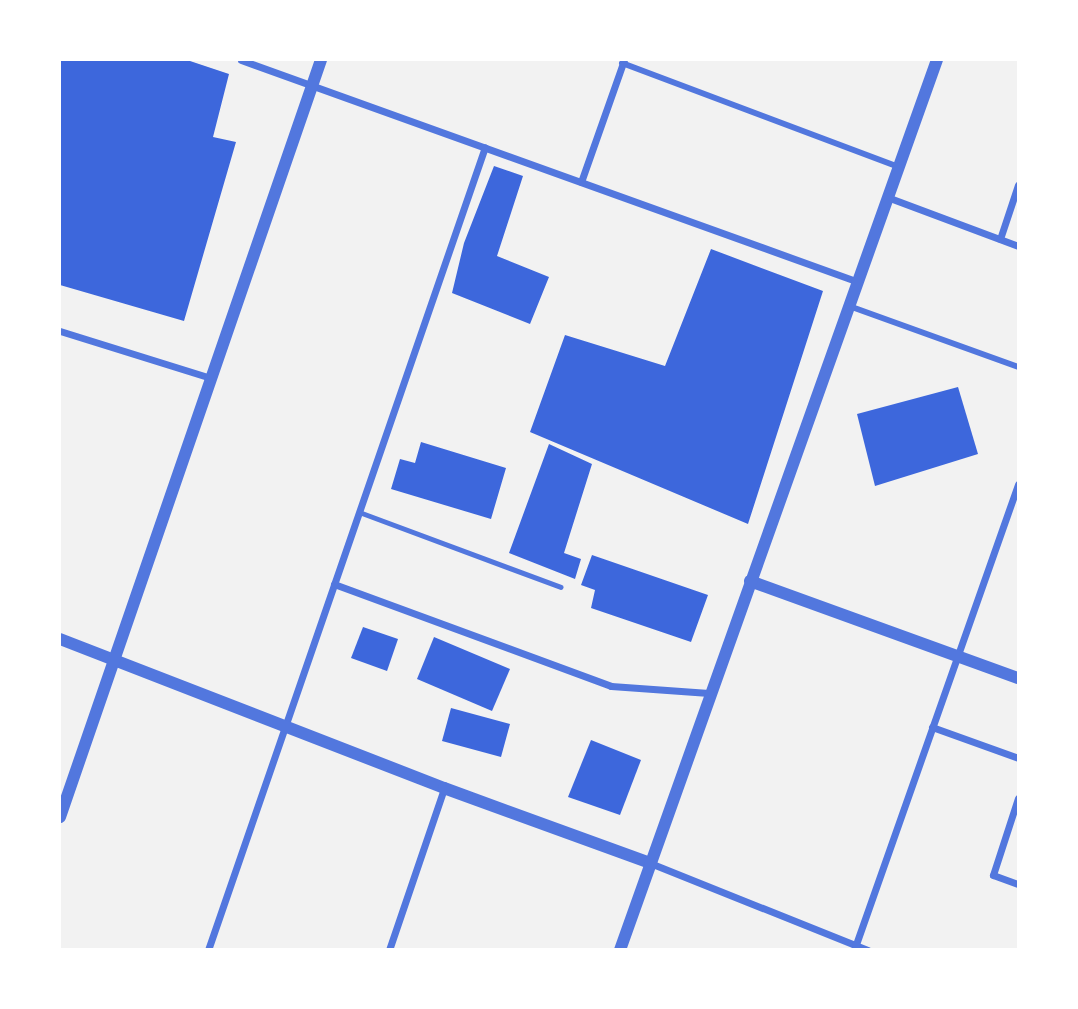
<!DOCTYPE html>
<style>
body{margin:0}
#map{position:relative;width:1078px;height:1009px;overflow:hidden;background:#f2f2f2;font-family:Spectral,serif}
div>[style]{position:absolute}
.building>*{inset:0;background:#3d67dc}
.service>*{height:5px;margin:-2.5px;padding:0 2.5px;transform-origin:2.5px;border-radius:2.5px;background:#5277de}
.pedestrian>*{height:6px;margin:-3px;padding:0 3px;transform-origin:3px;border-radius:3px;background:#5277de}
.minor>*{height:7px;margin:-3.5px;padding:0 3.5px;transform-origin:3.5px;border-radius:3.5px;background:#5277de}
.tertiary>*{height:12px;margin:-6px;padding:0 6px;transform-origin:6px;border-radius:6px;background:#5277de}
span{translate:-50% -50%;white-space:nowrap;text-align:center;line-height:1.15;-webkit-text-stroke:6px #fff;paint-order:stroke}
.frame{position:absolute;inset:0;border:61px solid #fff;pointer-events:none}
</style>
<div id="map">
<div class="building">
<i style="clip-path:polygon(60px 60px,187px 60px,229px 74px,213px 137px,236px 142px,184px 321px,60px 285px)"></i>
<i style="clip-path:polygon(494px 166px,523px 176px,497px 256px,549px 277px,530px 324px,452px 293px,464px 243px)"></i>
<i style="clip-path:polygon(711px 249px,823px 291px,748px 524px,530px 432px,565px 335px,665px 366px)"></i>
<i style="clip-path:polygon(958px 387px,978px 454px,875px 486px,857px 414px)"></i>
<i style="clip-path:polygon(421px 442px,506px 468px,491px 519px,391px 489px,400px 459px,415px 463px)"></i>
<i style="clip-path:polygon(549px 444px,592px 464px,564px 553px,581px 559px,575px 579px,509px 553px)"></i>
<i style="clip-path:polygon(592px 555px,708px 595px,691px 642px,591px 608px,595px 590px,581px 585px)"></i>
<i style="clip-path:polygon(363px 627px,398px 639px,387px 671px,351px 658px)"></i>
<i style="clip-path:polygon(434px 637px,510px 669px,492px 711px,417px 679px)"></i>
<i style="clip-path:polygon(451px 708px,510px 724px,501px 757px,442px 741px)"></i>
<i style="clip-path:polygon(591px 740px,641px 760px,620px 815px,568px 797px)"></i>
</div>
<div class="service">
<i style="left:359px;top:512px;width:215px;rotate:20.4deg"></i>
</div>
<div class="pedestrian">
<i style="left:622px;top:63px;width:295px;rotate:20.6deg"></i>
<i style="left:849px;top:306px;width:180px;rotate:19.8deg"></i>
</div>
<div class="minor">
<i style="left:241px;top:60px;width:654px;rotate:19.77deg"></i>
<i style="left:581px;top:182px;width:129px;rotate:-70.6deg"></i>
<i style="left:887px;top:197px;width:140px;rotate:20.5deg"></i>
<i style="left:1000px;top:239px;width:57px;rotate:-71.6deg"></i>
<i style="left:60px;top:331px;width:158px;rotate:17.3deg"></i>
<i style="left:334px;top:584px;width:295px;rotate:20.2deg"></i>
<i style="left:611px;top:686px;width:98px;rotate:4.1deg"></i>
<i style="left:932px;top:727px;width:91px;rotate:19.8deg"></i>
<i style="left:1018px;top:798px;width:81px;rotate:108deg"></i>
<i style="left:993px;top:875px;width:27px;rotate:20deg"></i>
<i style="left:650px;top:863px;width:235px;rotate:21.8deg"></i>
<i style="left:208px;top:950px;width:849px;rotate:-70.97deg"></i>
<i style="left:389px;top:950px;width:171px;rotate:-71.2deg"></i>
<i style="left:854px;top:950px;width:494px;rotate:-70.6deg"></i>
</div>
<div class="tertiary">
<i style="left:750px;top:581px;width:285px;rotate:19.9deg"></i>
<i style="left:60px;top:639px;width:412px;rotate:21.2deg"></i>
<i style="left:444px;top:788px;width:219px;rotate:20deg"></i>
<i style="left:60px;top:817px;width:801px;rotate:-70.98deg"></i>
<i style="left:620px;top:950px;width:945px;rotate:-70.4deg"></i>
</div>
<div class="frame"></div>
</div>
